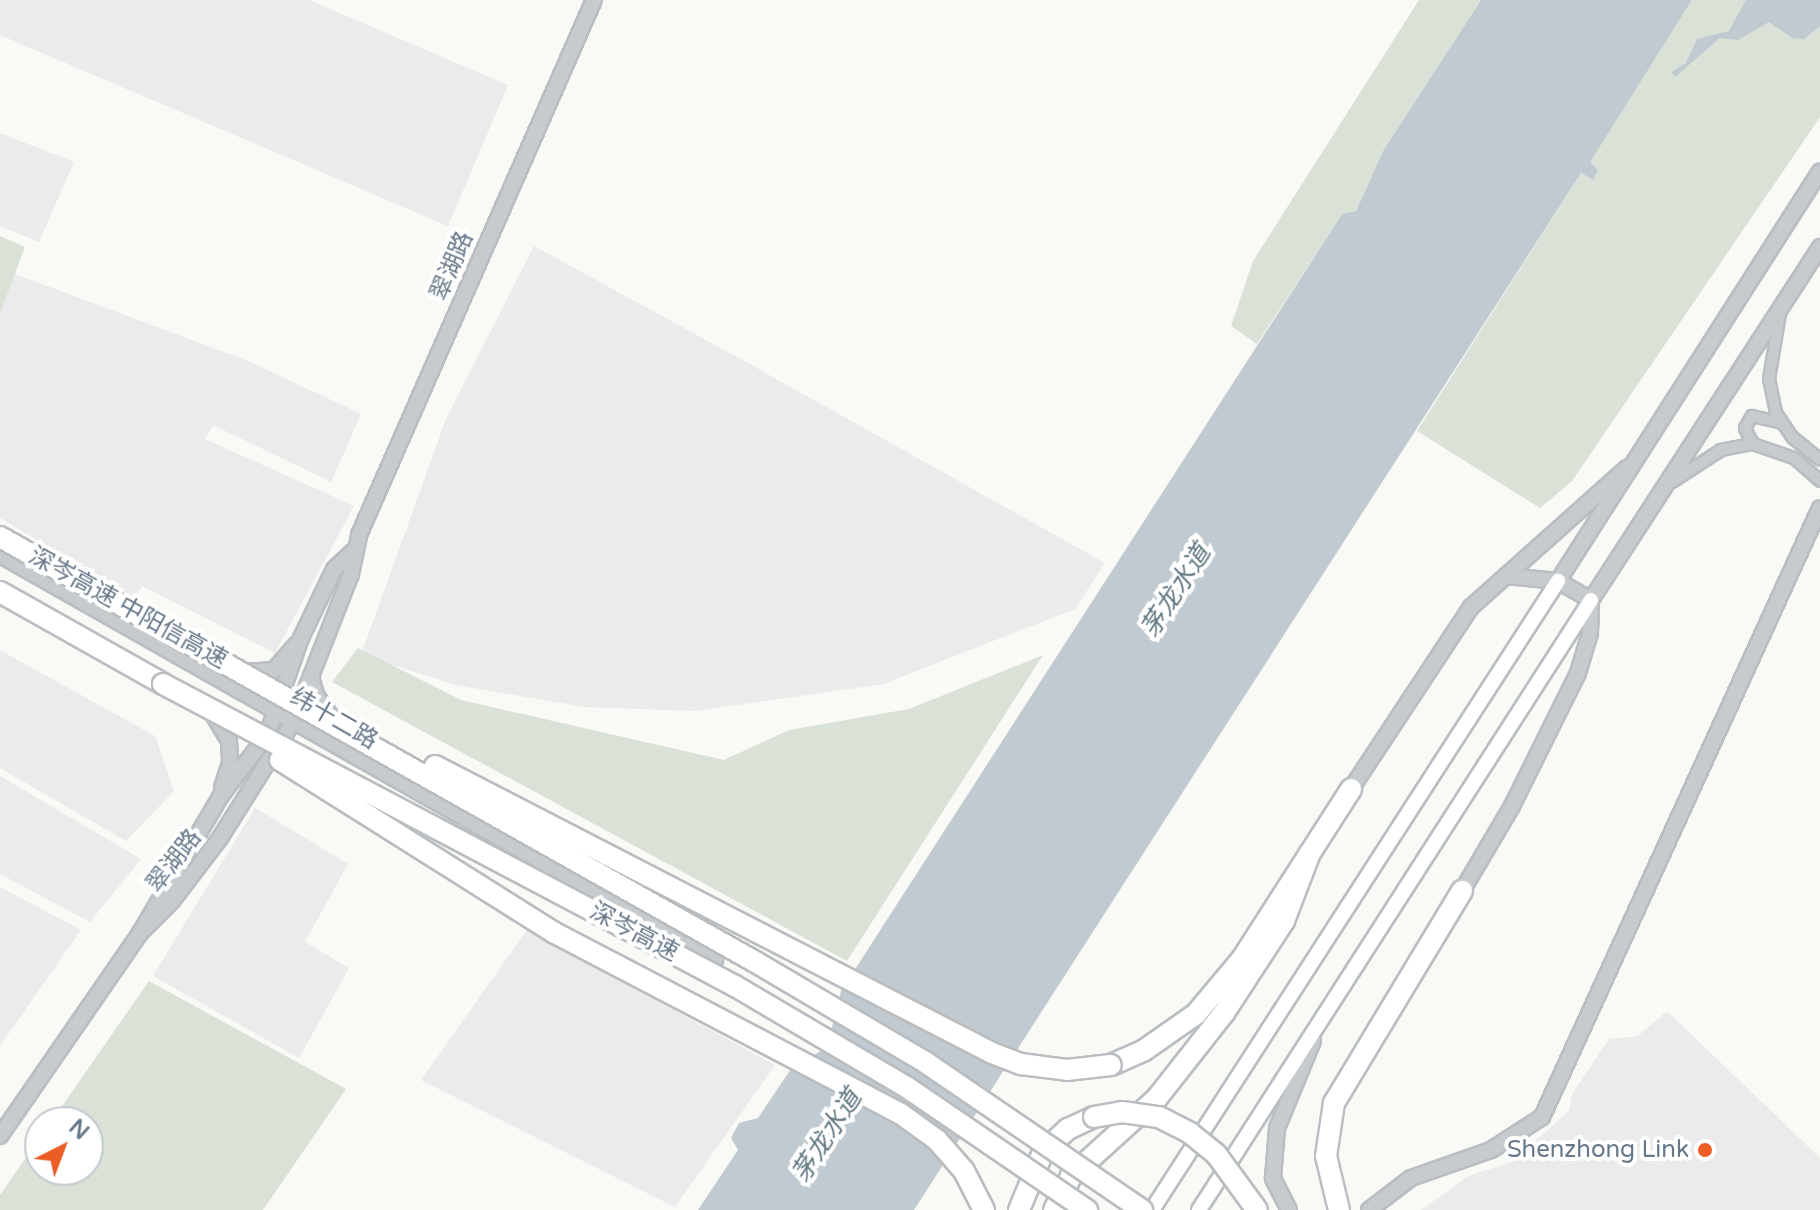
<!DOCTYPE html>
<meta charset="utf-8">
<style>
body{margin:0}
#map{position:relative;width:1820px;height:1210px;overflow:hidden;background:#f9f9f6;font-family:"Varela Round","Noto Sans SC",sans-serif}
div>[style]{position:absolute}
.built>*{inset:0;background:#eaebea}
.green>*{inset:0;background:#dae1d7}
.water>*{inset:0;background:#c1cad0}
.roads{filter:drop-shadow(2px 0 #b9bec3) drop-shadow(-2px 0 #b9bec3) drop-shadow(0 2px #b9bec3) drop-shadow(0 -2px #b9bec3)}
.minor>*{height:10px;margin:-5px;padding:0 5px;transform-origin:5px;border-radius:5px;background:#c7cbce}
.tertiary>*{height:14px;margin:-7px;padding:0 7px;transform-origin:7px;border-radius:7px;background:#c7cbce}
.secondary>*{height:14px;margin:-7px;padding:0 7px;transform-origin:7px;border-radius:7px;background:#fff}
.motorway>*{height:20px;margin:-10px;padding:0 10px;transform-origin:10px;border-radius:10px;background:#fff}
.bridges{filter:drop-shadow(2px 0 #b9bdc0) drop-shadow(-2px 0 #b9bdc0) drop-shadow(0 2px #b9bdc0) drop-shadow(0 -2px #b9bdc0)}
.motorway-bridge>*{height:20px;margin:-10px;padding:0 10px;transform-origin:10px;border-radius:10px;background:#fff}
.dots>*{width:22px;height:22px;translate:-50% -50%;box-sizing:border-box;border:4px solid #fff;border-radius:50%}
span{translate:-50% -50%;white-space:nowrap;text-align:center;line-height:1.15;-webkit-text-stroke:8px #fff;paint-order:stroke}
.street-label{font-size:24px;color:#677889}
.poi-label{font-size:24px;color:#677889}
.right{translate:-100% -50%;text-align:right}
.water-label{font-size:26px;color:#637983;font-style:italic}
.north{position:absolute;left:24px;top:1106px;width:80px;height:80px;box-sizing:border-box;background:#fff;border:2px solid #c2c9d0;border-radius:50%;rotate:42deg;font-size:22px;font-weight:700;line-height:32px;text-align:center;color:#677889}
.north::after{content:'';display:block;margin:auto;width:28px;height:36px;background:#eb5d25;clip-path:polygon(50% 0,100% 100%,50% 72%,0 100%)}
</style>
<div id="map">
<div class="built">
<i style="clip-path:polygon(0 0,309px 0,508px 85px,448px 226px,0 35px)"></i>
<i style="clip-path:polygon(0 133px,74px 162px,39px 242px,0 226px)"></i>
<i style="clip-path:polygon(534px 246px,746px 362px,1105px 563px,1075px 609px,883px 684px,695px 711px,585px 707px,456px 685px,361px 655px,446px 419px)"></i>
<i style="clip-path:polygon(15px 274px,248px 361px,361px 414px,331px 482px,213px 425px,205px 439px,354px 506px,275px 653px,142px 586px,135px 599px,0 518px,0 314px)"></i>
<i style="clip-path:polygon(0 650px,155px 736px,174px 791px,126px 841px,0 768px)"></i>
<i style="clip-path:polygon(0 776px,141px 859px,90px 922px,0 874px)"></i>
<i style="clip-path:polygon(255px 808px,348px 864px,305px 942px,349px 968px,299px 1058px,153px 976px)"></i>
<i style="clip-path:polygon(0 887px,81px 930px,0 1046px)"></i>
<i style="clip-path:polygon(527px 930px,775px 1065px,675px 1207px,421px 1080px)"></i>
<i style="clip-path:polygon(1667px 1011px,1820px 1158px,1820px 1210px,1421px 1210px,1470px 1175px,1510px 1163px,1569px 1111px,1572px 1094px,1609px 1039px,1638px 1036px)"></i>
</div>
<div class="green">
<i style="clip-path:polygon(1419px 0,1481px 0,1383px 151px,1356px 211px,1342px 214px,1257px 344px,1231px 326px,1253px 261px)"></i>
<i style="clip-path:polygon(1692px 0,1820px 0,1820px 117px,1572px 481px,1540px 508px,1417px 431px,1581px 173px,1592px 180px,1589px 162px)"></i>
<i style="clip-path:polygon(0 236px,25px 247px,0 314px)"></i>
<i style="clip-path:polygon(358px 648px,461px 700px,724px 760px,789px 730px,909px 709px,1043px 655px,847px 961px,332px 682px)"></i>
<i style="clip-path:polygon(149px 981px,346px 1089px,263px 1210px,0 1210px,0 1195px,40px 1137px,40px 1170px,88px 1170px,88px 1122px,51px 1122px)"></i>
</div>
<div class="water">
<i style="clip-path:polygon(1481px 0,1692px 0,1590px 162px,1598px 170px,1593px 180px,1581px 173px,914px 1210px,698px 1210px,738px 1150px,731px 1138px,739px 1123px,758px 1118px,791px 1069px,827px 1047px,841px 991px,1342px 214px,1356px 211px,1383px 151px)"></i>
<i style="clip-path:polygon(1746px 0,1820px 0,1820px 26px,1804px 39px,1792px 38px,1769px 22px,1738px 40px,1720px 38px,1675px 77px,1671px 72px,1686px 63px,1697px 39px,1729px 31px)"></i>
</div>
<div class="roads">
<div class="minor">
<i style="left:1780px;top:314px;width:66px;rotate:99.6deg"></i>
<i style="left:1769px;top:379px;width:35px;rotate:78deg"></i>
<i style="left:1776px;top:413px;width:29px;rotate:56deg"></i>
<i style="left:1792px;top:437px;width:36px;rotate:39deg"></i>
<i style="left:1753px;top:444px;width:18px;rotate:-117deg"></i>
<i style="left:1745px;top:428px;width:14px;rotate:-60deg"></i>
<i style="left:1752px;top:416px;width:31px;rotate:13deg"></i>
<i style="left:1672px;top:482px;width:59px;rotate:-33.1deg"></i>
<i style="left:1721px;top:450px;width:33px;rotate:-11deg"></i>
<i style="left:1753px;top:444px;width:43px;rotate:18.9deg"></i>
<i style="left:1794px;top:458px;width:35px;rotate:41deg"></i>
</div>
<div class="tertiary">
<i style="left:0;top:555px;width:822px;rotate:29.53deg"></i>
<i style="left:1506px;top:576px;width:52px;rotate:5.5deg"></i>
<i style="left:1558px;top:581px;width:38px;rotate:30deg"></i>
<i style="left:1558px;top:581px;width:486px;rotate:-57.4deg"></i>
<i style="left:244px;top:672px;width:30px;rotate:-4deg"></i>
<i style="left:274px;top:670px;width:33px;rotate:-49deg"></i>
<i style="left:311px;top:676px;width:20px;rotate:75deg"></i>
<i style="left:316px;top:695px;width:35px;rotate:55deg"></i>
<i style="left:211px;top:711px;width:35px;rotate:59deg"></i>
<i style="left:229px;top:741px;width:22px;rotate:87deg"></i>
<i style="left:230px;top:763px;width:26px;rotate:108deg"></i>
<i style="left:1351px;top:789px;width:218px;rotate:-56.6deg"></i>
<i style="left:1471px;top:607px;width:209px;rotate:-41.7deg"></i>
<i style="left:1462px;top:891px;width:99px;rotate:-59.5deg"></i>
<i style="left:1512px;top:806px;width:148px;rotate:-63.6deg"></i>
<i style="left:1578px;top:673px;width:42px;rotate:-73.3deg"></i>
<i style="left:1590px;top:633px;width:33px;rotate:-88deg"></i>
<i style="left:1591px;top:600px;width:421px;rotate:-57deg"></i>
<i style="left:140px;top:933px;width:45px;rotate:-45deg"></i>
<i style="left:172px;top:901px;width:79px;rotate:-52.7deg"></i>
<i style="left:220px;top:838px;width:137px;rotate:-57.8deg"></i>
<i style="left:293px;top:722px;width:159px;rotate:-68.6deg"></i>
<i style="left:351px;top:574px;width:40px;rotate:-78deg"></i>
<i style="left:359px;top:535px;width:584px;rotate:-66.29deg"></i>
<i style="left:0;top:1136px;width:247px;rotate:-55.4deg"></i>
<i style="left:140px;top:933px;width:158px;rotate:-59.5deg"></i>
<i style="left:220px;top:797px;width:78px;rotate:-52.8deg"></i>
<i style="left:267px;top:735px;width:103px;rotate:-70.7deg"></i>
<i style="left:301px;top:638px;width:76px;rotate:-64.4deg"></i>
<i style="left:334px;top:569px;width:26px;rotate:-43deg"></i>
<i style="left:1289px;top:1210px;width:36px;rotate:-117deg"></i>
<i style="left:1273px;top:1178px;width:50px;rotate:-85.4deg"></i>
<i style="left:1277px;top:1128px;width:94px;rotate:-67.5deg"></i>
<i style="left:1369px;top:1210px;width:53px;rotate:-37.3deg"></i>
<i style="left:1411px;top:1178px;width:85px;rotate:-19.3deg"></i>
<i style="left:1491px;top:1150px;width:61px;rotate:-32.9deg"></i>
<i style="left:1542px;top:1117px;width:669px;rotate:-65.46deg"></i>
</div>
<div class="secondary">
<i style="left:1152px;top:1210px;width:749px;rotate:-57.16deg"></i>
<i style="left:1199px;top:1210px;width:725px;rotate:-57.27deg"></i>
</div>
<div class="motorway">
<i style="left:0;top:592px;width:187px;rotate:29.4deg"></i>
<i style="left:1111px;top:1065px;width:35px;rotate:-24deg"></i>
<i style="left:1143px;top:1051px;width:65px;rotate:-34.9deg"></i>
<i style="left:1196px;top:1014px;width:72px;rotate:-50.1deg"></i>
<i style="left:1242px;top:959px;width:202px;rotate:-57.3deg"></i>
<i style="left:1019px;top:1210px;width:63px;rotate:-67.5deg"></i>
<i style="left:1043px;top:1152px;width:34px;rotate:-43deg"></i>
<i style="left:1068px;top:1129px;width:29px;rotate:-25deg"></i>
<i style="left:1054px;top:1210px;width:38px;rotate:-63deg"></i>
<i style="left:1071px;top:1176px;width:116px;rotate:-42.2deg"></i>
<i style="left:1157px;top:1098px;width:108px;rotate:-51.8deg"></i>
<i style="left:1224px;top:1013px;width:110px;rotate:-56.9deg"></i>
<i style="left:1284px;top:921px;width:73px;rotate:-69.1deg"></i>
<i style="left:1339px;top:1210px;width:56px;rotate:-103.5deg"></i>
<i style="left:1326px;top:1156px;width:54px;rotate:-81.4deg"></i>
<i style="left:1334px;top:1103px;width:248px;rotate:-58.9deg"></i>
</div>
</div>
<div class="bridges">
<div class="motorway-bridge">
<i style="left:0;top:537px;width:863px;rotate:29.36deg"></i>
<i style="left:752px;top:960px;width:201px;rotate:30.5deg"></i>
<i style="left:925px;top:1062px;width:263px;rotate:34.3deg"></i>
<i style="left:163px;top:684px;width:647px;rotate:27.83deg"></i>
<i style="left:735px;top:986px;width:201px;rotate:30.5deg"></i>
<i style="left:908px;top:1088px;width:217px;rotate:34.3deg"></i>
<i style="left:280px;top:760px;width:323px;rotate:32.2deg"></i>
<i style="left:553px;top:932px;width:393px;rotate:27.6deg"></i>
<i style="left:901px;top:1114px;width:44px;rotate:35.8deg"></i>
<i style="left:937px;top:1140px;width:41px;rotate:48.9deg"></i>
<i style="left:964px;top:1171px;width:44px;rotate:62.9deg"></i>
<i style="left:435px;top:766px;width:627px;rotate:27.26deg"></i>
<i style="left:992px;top:1053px;width:31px;rotate:21deg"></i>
<i style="left:1021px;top:1064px;width:46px;rotate:7.4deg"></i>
<i style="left:1067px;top:1070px;width:44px;rotate:-6.5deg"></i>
<i style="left:1094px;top:1117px;width:28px;rotate:-10deg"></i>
<i style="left:1122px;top:1112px;width:37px;rotate:8deg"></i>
<i style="left:1159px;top:1117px;width:35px;rotate:27deg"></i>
<i style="left:1190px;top:1133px;width:33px;rotate:39deg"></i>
<i style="left:1216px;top:1154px;width:69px;rotate:53.8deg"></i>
</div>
</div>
<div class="dots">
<i style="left:1705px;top:1150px;background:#eb5d25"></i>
</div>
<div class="street-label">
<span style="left:452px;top:266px;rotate:-67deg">翠湖路</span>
<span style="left:128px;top:608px;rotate:29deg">深岑高速 中阳信高速</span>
<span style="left:334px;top:719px;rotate:30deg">纬十二路</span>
<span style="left:174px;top:861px;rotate:-52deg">翠湖路</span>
<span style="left:634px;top:932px;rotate:28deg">深岑高速</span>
</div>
<div class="poi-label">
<span class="right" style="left:1689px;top:1150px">Shenzhong Link</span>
</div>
<div class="water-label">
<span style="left:1176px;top:591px;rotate:-57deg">茅龙水道</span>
<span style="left:827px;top:1136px;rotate:-57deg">茅龙水道</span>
</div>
<div class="north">N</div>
</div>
